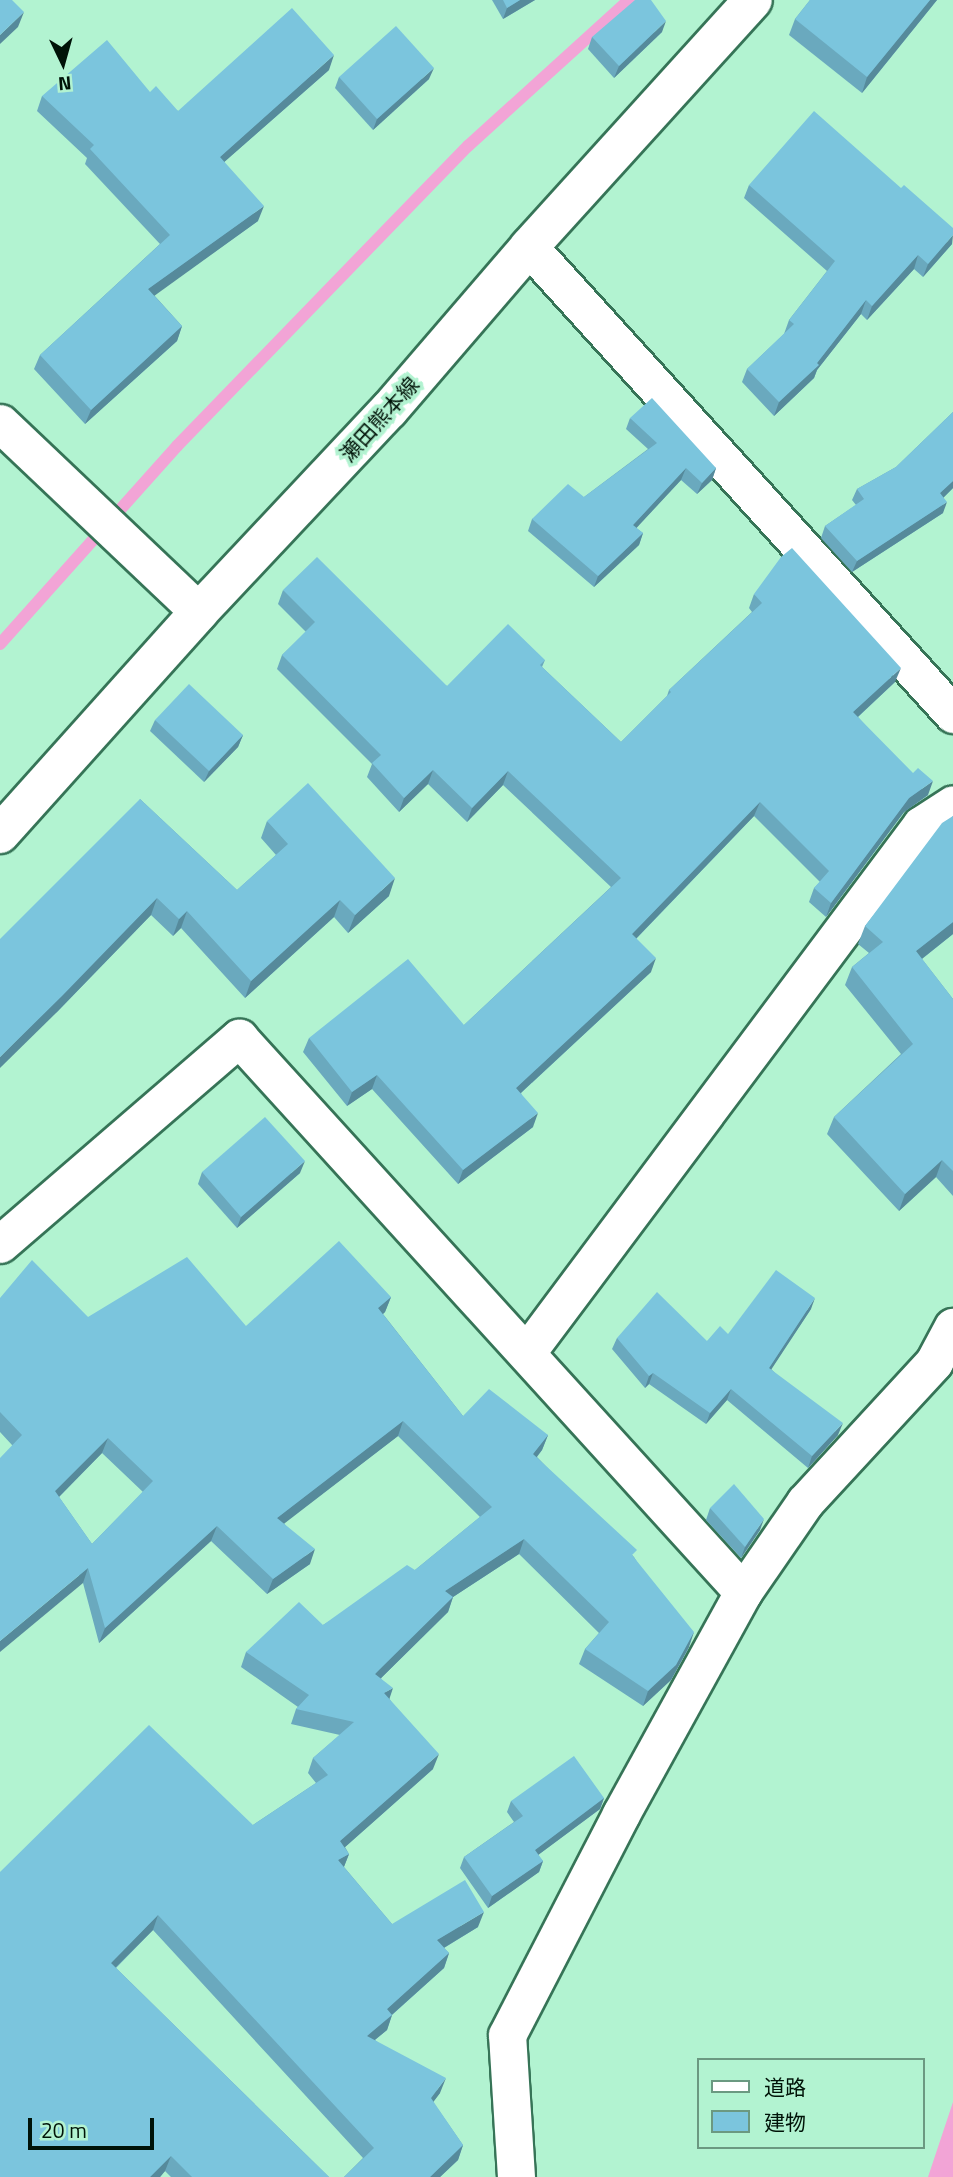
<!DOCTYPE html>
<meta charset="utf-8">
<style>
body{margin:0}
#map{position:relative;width:953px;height:2177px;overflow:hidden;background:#b2f3d1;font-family:"Titillium Web","Noto Sans JP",sans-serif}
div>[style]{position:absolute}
.water>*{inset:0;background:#f2a4d6}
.stream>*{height:12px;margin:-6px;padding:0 6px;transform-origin:6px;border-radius:6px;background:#f2a4d6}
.roads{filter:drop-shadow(2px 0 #367457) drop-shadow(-2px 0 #367457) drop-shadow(0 2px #367457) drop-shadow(0 -2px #367457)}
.street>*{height:37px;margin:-18.5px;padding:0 18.5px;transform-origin:18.5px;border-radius:18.5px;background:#fff}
.secondary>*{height:38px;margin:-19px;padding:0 19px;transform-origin:19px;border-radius:19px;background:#fff}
.wall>*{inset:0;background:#6aa9be}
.shaded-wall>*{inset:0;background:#568a9b}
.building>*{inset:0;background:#7bc5dd}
span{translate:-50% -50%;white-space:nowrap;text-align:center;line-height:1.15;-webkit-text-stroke:7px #b2f3d1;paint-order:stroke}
.street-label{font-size:21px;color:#001308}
.legend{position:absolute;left:697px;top:2058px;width:228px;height:91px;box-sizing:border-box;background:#b2f3d1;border:2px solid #6b9981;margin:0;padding:9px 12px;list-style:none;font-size:21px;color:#001308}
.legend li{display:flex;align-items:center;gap:14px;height:35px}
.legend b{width:35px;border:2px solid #6b9981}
.north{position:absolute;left:28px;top:28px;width:70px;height:70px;-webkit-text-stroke:5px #b2f3d1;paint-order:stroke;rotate:175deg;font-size:19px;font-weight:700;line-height:28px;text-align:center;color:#001308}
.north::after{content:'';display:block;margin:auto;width:24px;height:32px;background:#001308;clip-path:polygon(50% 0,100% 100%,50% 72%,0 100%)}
.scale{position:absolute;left:28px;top:2118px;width:126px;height:32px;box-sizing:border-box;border:4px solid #001308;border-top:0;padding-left:9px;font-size:21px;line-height:24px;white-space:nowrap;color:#001308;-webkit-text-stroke:5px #b2f3d1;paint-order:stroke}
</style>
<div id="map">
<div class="water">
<i style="clip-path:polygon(953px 2102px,953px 2177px,928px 2177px)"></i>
</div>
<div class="stream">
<i style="left:0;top:644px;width:266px;rotate:-48.2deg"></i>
<i style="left:177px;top:446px;width:418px;rotate:-45.9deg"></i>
<i style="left:468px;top:146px;width:217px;rotate:-42.2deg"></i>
</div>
<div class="roads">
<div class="street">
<i style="left:529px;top:247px;width:631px;rotate:47.76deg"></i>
<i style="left:0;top:423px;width:274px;rotate:43.5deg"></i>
<i style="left:0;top:1244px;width:316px;rotate:-40.8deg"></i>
<i style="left:239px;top:1038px;width:749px;rotate:47.71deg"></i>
<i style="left:527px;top:1352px;width:658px;rotate:-53.22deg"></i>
<i style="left:921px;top:825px;width:38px;rotate:-33deg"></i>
<i style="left:516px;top:2177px;width:142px;rotate:-93.6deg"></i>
<i style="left:507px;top:2035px;width:249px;rotate:-62.7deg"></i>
<i style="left:621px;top:1814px;width:253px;rotate:-61.2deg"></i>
<i style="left:743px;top:1592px;width:109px;rotate:-55.4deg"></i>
<i style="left:805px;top:1502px;width:190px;rotate:-47.3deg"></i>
<i style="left:934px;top:1362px;width:40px;rotate:-62deg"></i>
</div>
<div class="secondary">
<i style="left:0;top:834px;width:298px;rotate:-48.1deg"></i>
<i style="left:199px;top:612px;width:277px;rotate:-46.8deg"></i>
<i style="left:389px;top:410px;width:215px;rotate:-49.3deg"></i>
<i style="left:529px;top:247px;width:333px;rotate:-47.8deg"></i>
</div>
</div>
<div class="wall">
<i style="clip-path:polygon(492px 0,535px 0,503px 19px)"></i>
<i style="clip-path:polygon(810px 0,937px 0,862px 93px,789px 35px,795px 19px)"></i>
<i style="clip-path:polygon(662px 32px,614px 78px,588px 49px,592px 37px)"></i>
<i style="clip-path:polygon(329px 70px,224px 162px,258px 221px,154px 295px,182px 326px,177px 341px,85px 424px,34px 369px,40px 355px,160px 244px,85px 164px,87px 158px,37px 111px,42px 96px,150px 92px,178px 111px)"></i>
<i style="clip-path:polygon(339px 77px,429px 79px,373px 130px,335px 88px)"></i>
<i style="clip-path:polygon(749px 185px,952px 244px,923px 277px,914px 269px,867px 320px,861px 314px,817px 370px,814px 378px,774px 416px,742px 382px,747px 369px,784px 334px,789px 320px,827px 271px,744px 198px)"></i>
<i style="clip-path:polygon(953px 412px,953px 488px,943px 498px,943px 513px,852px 572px,821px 538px,825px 526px,856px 505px,852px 500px,857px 489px,896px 467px)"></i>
<i style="clip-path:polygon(630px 418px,716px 468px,712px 480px,697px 494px,681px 480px,636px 528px,643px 533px,639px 545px,594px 587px,528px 531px,532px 519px,584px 497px,648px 449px,626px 429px)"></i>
<i style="clip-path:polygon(283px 590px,447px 686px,545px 660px,542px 667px,621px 742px,667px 696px,669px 690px,752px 612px,749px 608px,754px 594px,895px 682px,858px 717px,928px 795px,904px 812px,826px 917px,809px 902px,814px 888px,820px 882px,754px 816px,636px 939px,651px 972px,521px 1093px,533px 1127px,458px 1184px,372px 1089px,347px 1106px,303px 1052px,309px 1038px,464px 1025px,611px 887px,503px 785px,467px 822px,428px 784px,399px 812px,367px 777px,372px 764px,277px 669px,282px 655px,306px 632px,278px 604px)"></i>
<i style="clip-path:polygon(155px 720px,243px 735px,238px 747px,204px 782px,150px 731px)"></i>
<i style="clip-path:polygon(140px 799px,237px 890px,276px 855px,261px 838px,267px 821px,389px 896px,348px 933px,334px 917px,245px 998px,181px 928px,173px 936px,151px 915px,56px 1013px)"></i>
<i style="clip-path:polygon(953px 816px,953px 934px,922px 959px,953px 999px,953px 1196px,936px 1177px,899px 1211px,827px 1134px,834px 1117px,901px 1054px,845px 985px,852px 967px,869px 953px,858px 944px,865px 926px)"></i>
<i style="clip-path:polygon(202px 1172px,300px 1173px,237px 1228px,198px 1184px)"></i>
<i style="clip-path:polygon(evenodd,391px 1297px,385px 1312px,383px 1314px,463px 1416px,548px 1435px,542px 1450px,537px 1457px,634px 1557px,689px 1647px,671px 1680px,643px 1706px,579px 1664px,585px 1649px,599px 1633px,519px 1554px,453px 1597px,448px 1612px,381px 1678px,389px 1698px,433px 1769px,345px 1847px,349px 1854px,344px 1867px,392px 1924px,478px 1927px,444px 1948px,449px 1953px,444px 1968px,392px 2015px,387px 2030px,375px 2040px,440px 2093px,433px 2102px,463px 2145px,458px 2160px,440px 2177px,344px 2177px,363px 2158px,153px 1930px,116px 1968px,329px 2177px,171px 2177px,165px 2171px,160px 2177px,0 2177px,0 1872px,253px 1825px,316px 1783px,308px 1773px,313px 1758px,340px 1735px,291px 1724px,296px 1709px,298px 1707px,241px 1667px,246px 1652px,323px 1625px,415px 1570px,480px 1517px,398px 1436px,284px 1523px,310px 1564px,267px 1594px,211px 1541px,99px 1643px,83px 1583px,12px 1445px,0 1432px,0 1298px,88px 1317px,246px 1326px,391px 1297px,102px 1453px,143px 1492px,92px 1544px,59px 1497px,102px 1453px)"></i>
<i style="clip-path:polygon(811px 1309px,771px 1369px,838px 1435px,808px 1468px,727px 1400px,706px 1424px,649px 1384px,645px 1388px,612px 1349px,617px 1338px,707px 1341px)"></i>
<i style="clip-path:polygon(710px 1508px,760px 1530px,741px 1558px,706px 1520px)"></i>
<i style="clip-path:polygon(604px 1798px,600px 1809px,538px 1855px,543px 1861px,539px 1872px,488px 1908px,460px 1868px,464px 1857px,514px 1822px,507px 1812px,511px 1801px)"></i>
</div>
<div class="shaded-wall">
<i style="clip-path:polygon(520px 0,535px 0,503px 19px,507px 8px)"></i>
<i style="clip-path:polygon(930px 0,937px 0,862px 93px,867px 77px)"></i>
<i style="clip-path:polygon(24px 12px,18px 27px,0 44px,0 35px)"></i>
<i style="clip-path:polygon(666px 21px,662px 32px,614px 78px,619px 66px)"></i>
<i style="clip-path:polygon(334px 55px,329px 70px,214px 171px,220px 157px)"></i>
<i style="clip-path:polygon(434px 68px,429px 79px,373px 130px,377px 119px)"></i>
<i style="clip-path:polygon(264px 206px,258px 221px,143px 304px,148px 289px)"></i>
<i style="clip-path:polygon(953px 235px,952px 244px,923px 277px,928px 264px)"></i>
<i style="clip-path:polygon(918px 255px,914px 269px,867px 320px,872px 306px)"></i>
<i style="clip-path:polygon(866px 300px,861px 314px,817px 370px,814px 378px,774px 416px,779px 402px,817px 363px)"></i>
<i style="clip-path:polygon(182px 326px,177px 341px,85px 424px,91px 410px)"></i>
<i style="clip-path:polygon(686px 468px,681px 480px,629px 536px,633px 525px)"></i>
<i style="clip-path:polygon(716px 468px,712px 480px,697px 494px,702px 483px)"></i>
<i style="clip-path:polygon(953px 481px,953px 488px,936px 505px,940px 493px)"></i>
<i style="clip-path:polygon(947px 502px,943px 513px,852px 572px,857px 561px)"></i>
<i style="clip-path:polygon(643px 533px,639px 545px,594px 587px,598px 576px)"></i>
<i style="clip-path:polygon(901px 668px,895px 682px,848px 726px,853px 712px)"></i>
<i style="clip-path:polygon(243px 735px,238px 747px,204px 782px,209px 771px)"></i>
<i style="clip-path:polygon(433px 770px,428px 784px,399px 812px,404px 798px)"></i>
<i style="clip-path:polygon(508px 771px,503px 785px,467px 822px,472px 808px)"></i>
<i style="clip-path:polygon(933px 781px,928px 795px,904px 812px,826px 917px,831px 903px,909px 798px)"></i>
<i style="clip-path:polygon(760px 802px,754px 816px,627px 948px,632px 934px)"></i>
<i style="clip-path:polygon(395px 878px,389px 896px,348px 933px,355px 915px)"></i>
<i style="clip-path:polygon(157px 898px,151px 915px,56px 1013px,0 1068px,0 1057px)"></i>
<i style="clip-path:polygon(340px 900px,334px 917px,245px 998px,251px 981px)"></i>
<i style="clip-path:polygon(187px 911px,181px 928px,173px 936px,179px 919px)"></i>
<i style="clip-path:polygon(953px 922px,953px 934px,909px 969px,916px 951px)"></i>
<i style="clip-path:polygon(656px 958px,651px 972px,511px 1102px,516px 1088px)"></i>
<i style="clip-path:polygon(377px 1075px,372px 1089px,347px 1106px,352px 1092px)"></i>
<i style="clip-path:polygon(538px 1113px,533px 1127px,458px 1184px,463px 1170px)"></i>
<i style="clip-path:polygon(942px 1160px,936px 1177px,899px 1211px,905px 1194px)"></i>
<i style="clip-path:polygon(305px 1161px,300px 1173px,237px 1228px,241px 1217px)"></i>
<i style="clip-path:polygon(391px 1297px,385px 1312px,373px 1323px,378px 1308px)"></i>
<i style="clip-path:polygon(815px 1298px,811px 1309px,765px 1379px,769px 1368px)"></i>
<i style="clip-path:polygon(653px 1373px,649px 1384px,645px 1388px,649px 1376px)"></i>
<i style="clip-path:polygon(731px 1389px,727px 1400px,706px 1424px,710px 1413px)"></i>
<i style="clip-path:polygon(403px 1421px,398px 1436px,272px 1533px,277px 1518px)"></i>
<i style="clip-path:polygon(843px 1423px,838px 1435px,808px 1468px,812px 1456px)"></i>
<i style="clip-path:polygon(548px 1435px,542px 1450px,527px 1469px,533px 1454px)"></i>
<i style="clip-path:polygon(108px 1438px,102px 1453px,50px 1506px,55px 1491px)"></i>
<i style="clip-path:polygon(764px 1519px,760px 1530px,741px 1558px,745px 1547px)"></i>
<i style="clip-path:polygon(217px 1526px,211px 1541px,99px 1643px,105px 1628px)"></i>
<i style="clip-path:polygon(524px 1539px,519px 1554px,453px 1597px,448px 1612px,370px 1689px,375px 1674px,445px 1591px)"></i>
<i style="clip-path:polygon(315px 1549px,310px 1564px,267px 1594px,273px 1579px)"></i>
<i style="clip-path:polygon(88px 1568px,83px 1583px,0 1652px,0 1641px)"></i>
<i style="clip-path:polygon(694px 1632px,689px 1647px,671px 1680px,643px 1706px,648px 1691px)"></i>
<i style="clip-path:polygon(393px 1688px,388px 1703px,384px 1693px)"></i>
<i style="clip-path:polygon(439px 1754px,433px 1769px,335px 1856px,340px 1841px)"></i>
<i style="clip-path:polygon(604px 1798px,600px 1809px,530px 1861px,535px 1850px)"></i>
<i style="clip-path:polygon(349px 1854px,343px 1869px,338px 1860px)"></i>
<i style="clip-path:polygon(543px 1861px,539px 1872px,488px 1908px,492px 1896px)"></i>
<i style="clip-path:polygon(484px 1912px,478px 1927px,432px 1955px,437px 1940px)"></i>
<i style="clip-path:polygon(158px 1915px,153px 1930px,105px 1978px,111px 1963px)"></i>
<i style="clip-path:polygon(449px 1953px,444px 1968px,386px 2020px,392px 2015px,387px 2030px,361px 2051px,367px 2036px,387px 2009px)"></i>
<i style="clip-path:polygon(446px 2078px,440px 2093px,425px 2113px,431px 2098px)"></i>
<i style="clip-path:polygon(463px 2145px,458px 2160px,440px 2177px,430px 2177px)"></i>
<i style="clip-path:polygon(171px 2156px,165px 2171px,160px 2177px,150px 2177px)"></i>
</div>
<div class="building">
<i style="clip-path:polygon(0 0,12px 0,24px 12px,0 35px)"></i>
<i style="clip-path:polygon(503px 0,520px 0,507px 8px)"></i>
<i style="clip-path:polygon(635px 0,651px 0,666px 21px,619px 66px,592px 37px)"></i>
<i style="clip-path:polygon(810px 0,930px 0,867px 77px,795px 19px)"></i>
<i style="clip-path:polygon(292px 8px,334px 55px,220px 157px,264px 206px,148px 289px,182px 326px,91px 410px,40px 355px,170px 235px,90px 149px,94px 145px,42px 96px,107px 40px,150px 92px,156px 86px,178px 111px)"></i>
<i style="clip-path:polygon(396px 26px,434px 68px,377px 119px,339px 77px)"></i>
<i style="clip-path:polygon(814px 111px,901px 188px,904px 185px,953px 228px,953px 235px,928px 264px,918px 255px,872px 306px,866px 300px,817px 363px,819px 365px,779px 402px,747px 369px,794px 324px,789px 320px,835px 261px,749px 185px)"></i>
<i style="clip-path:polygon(652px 398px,716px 468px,702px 483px,686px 468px,633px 525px,643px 533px,598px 576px,532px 519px,568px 484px,584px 497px,657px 443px,630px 418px)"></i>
<i style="clip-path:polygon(953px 412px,953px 481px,940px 493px,947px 502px,857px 561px,825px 526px,864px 499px,857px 489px,896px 467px)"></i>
<i style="clip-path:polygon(792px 548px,901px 668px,853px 712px,913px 773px,918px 768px,933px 781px,909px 798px,831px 903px,814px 888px,829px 871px,760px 802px,632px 934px,656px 958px,516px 1088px,538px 1113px,463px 1170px,377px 1075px,352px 1092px,309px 1038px,408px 959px,464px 1025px,621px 878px,508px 771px,472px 808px,433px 770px,404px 798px,372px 763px,381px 755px,282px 655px,315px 622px,283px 590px,317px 557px,447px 686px,508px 624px,545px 660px,540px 665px,621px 742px,671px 692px,669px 690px,762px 603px,754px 594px,781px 557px)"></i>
<i style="clip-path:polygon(189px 684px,243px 735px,209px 771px,155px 720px)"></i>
<i style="clip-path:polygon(308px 783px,395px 878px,355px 915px,340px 900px,251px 981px,187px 911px,179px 919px,157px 898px,62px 996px,0 1057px,0 939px,140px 799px,237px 890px,288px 844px,267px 821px)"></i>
<i style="clip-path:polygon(953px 816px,953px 922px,916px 951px,953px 999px,953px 1171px,942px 1160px,905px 1194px,834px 1117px,913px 1044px,852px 967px,883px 942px,865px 926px,942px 823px)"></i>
<i style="clip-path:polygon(265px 1117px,305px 1161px,241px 1217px,202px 1172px)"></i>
<i style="clip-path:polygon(evenodd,339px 1241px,391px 1297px,378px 1308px,463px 1416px,489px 1389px,548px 1435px,533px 1454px,637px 1550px,632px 1555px,694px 1632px,676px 1665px,648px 1691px,585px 1649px,609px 1622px,524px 1539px,445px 1591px,453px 1597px,375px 1674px,393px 1688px,384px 1693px,439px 1754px,340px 1841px,349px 1854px,338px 1860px,392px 1924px,465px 1880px,484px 1912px,437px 1940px,449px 1953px,387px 2009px,392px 2015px,367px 2036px,446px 2078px,431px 2098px,463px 2145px,430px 2177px,344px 2177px,374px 2148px,158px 1915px,111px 1963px,329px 2177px,192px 2177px,171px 2156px,150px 2177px,0 2177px,0 1872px,149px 1725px,253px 1825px,328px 1775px,313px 1758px,354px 1722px,296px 1709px,309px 1695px,246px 1652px,299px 1602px,323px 1625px,407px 1565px,415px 1570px,492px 1507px,403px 1421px,277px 1518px,315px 1549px,273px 1579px,217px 1526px,105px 1628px,88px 1568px,0 1641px,0 1458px,22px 1435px,0 1412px,0 1298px,32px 1260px,88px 1317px,187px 1257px,246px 1326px,339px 1241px,108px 1438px,153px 1481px,92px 1544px,55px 1491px,108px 1438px)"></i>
<i style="clip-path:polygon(776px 1270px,815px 1298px,769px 1368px,843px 1423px,812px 1456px,731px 1389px,710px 1413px,653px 1373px,649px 1376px,617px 1338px,657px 1292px,707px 1341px,720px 1326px,728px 1334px)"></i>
<i style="clip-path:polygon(734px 1484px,764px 1519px,745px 1547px,710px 1508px)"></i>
<i style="clip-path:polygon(574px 1756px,604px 1798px,535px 1850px,543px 1861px,492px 1896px,464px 1857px,523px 1816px,511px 1801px)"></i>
</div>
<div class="street-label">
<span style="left:379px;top:419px;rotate:-48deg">瀬田熊本線</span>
</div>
<ul class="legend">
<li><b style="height:9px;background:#fff"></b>道路</li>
<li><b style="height:19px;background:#7bc5dd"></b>建物</li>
</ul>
<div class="north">N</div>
<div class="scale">20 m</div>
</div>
